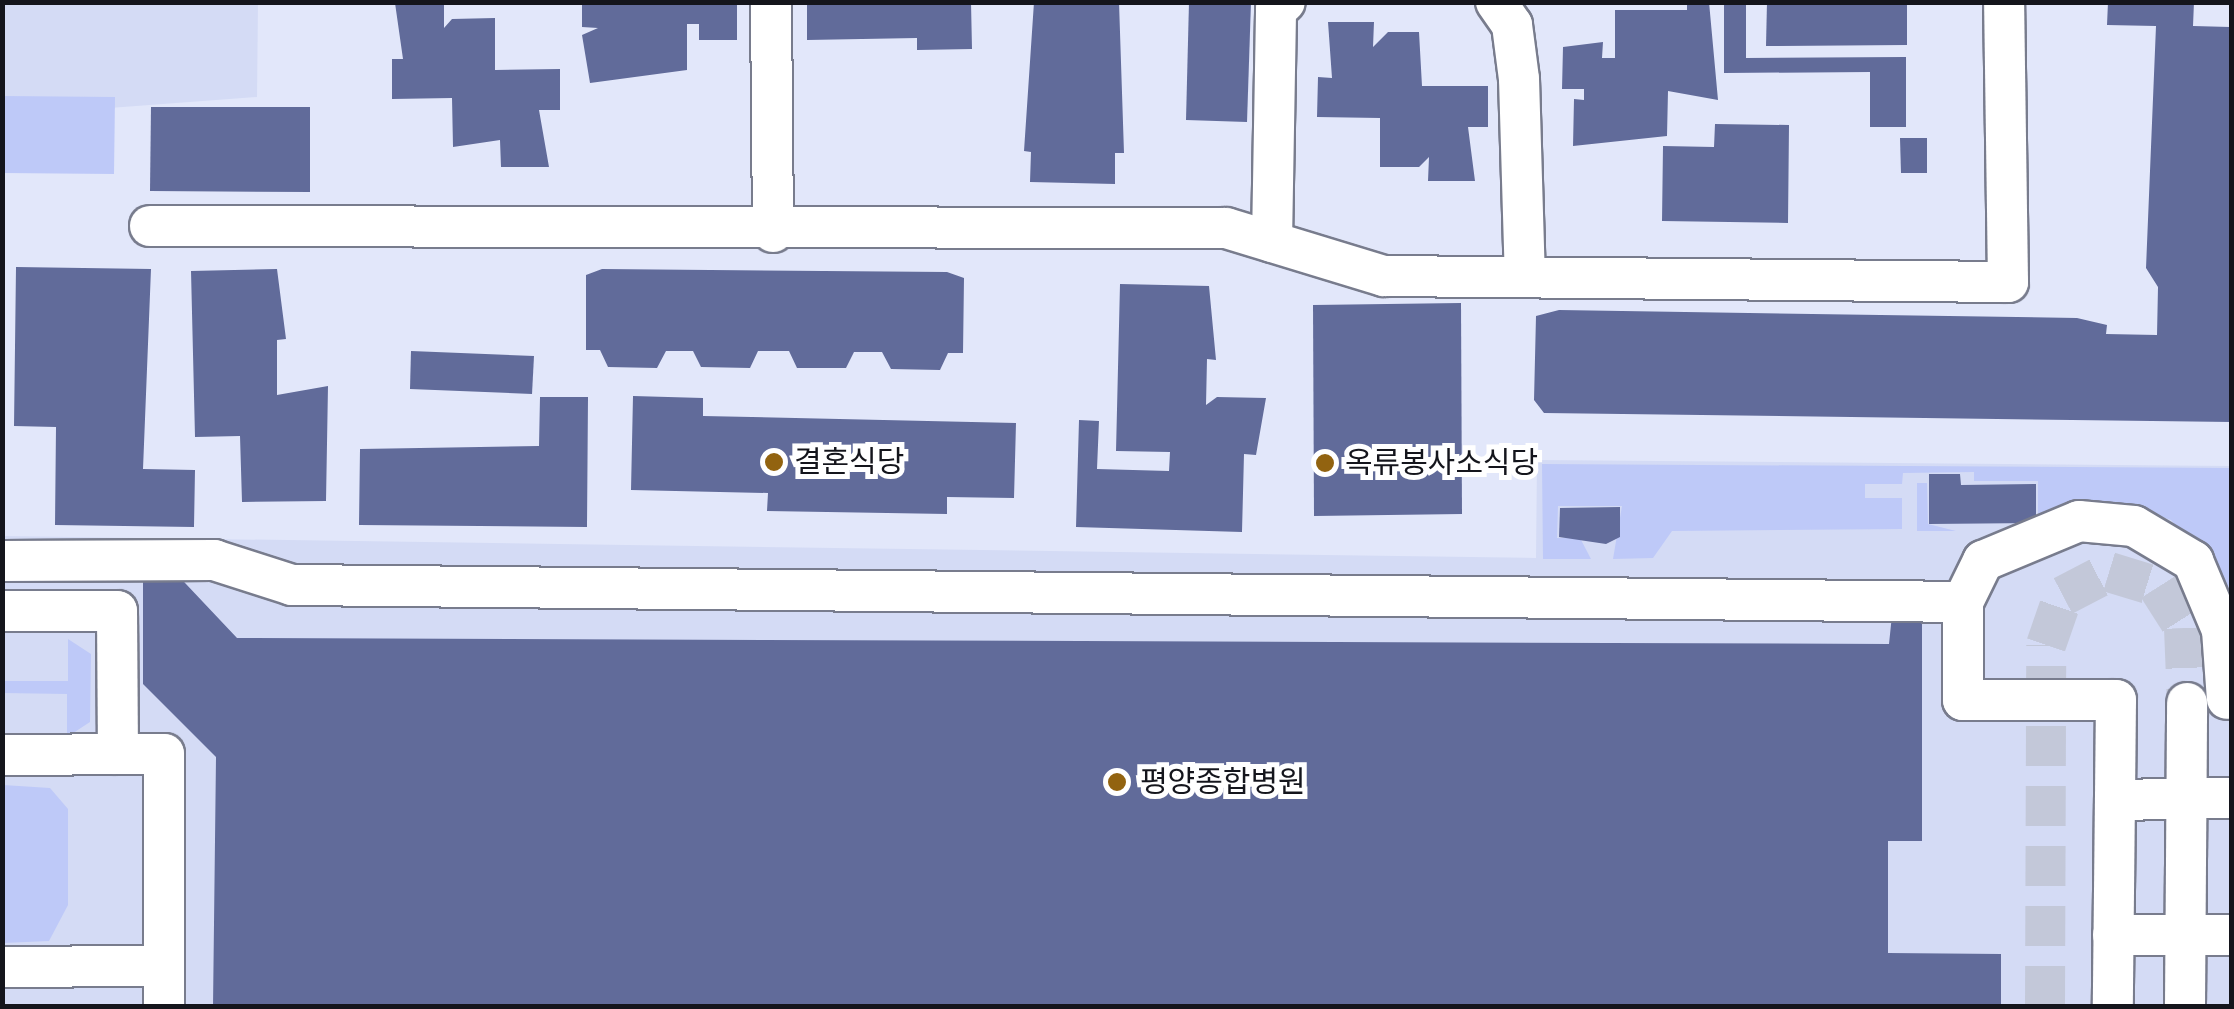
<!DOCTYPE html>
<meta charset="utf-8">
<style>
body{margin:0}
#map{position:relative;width:2234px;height:1009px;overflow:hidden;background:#e2e7fa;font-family:Raleway,"Noto Sans KR",sans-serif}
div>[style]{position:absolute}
.built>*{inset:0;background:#d4dbf5}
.green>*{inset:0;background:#bec9f8}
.building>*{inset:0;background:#616b9a}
.minor-tunnel>*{height:40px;margin-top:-20px;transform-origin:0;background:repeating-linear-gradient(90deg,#c3c8d9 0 40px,transparent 0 60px)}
.roads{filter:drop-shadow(2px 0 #787c8d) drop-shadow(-2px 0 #787c8d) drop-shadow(0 2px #787c8d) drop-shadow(0 -2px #787c8d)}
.minor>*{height:40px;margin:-20px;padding:0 20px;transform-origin:20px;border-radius:20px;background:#fff}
.dots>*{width:28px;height:28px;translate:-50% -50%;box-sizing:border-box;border:5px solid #fff;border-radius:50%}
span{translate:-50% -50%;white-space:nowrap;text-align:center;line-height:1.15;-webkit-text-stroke:10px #fff;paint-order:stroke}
.poi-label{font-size:30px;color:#14151c}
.left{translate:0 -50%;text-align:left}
.frame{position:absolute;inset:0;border:5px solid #14151c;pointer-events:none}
</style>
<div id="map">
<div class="built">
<i style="clip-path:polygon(3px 3px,258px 3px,257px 97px,3px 116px)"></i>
<i style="clip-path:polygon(1537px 460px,2231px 466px,2231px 1006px,3px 1006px,3px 536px,1536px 558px)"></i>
</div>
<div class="green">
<i style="clip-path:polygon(3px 96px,115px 97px,114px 174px,3px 173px)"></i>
<i style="clip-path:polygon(1542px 464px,2231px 468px,2231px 589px,2171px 520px,2134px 507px,2038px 522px,2038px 481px,1974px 481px,1974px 472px,1903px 473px,1902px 484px,1865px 484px,1865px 498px,1902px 498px,1902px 529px,1672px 531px,1653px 558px,1613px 559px,1622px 506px,1558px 506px,1557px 538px,1580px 538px,1591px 559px,1543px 559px)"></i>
<i style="clip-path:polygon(1917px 483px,1927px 483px,1928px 524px,1956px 531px,1917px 531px)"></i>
<i style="clip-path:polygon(68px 639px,91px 654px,90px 722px,67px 737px,67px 694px,3px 693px,3px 681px,68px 681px)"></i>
<i style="clip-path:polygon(3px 785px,50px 788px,68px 809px,68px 905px,49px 941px,3px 943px)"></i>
</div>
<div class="building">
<i style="clip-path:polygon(444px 2px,444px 28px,452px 19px,495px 18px,495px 70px,560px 69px,560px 110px,539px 110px,549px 167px,501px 167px,500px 140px,453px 147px,452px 98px,392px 99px,392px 59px,403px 59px,395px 3px)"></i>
<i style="clip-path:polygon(582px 2px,737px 2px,737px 40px,699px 40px,699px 24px,687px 24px,687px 70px,590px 83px,582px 35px,598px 28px,582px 27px)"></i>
<i style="clip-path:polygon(807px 2px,971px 2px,972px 49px,917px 50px,917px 38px,807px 40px)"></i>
<i style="clip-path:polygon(1034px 2px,1119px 2px,1124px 153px,1115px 153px,1115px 184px,1030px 182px,1031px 152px,1024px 151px)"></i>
<i style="clip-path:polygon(1189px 2px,1251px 2px,1247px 122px,1186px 120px)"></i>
<i style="clip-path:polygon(1687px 2px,1709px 2px,1718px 100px,1668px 91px,1667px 136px,1573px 146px,1574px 99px,1584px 100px,1584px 89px,1562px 89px,1563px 47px,1603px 42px,1602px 58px,1615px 58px,1615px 10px,1687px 10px)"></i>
<i style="clip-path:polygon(1724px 2px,1746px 2px,1746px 58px,1906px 57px,1906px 127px,1870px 127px,1870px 72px,1724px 73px)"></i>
<i style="clip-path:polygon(1767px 2px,1907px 2px,1907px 45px,1766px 46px)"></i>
<i style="clip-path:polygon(2108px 2px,2194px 2px,2193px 26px,2230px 27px,2232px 422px,1544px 413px,1534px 400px,1536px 316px,1559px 310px,2077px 318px,2107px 325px,2106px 334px,2157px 335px,2158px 287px,2146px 268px,2156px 26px,2107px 25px)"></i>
<i style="clip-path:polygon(1328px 22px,1374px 22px,1373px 47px,1388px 32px,1419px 32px,1422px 86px,1488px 86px,1488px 127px,1468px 127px,1475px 181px,1428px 181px,1429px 157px,1419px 167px,1380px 167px,1380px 118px,1317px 117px,1318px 77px,1332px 78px)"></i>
<i style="clip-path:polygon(151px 107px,310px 107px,310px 192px,150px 191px)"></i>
<i style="clip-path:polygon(1715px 124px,1789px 125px,1788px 223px,1662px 221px,1663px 146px,1714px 147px)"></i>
<i style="clip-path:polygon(1900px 138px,1927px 138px,1927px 173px,1901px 173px)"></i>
<i style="clip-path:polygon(16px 267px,151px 269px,143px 469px,195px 470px,194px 527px,55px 525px,56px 427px,14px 426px)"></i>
<i style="clip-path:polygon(277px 269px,286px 339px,277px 340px,277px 395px,328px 386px,326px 501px,242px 502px,240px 436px,195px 437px,191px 271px)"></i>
<i style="clip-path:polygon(602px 269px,947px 272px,964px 278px,963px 353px,948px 353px,940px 370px,891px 369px,882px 352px,854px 352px,846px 368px,797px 368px,789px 351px,758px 351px,750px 368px,701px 367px,693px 351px,666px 351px,657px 368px,608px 367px,600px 350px,586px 350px,586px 275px)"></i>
<i style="clip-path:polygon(1120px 284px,1209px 286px,1216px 360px,1207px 359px,1206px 405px,1217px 397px,1266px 398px,1256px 455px,1244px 454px,1242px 532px,1076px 527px,1079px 420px,1099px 421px,1097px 469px,1169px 471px,1170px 452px,1116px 451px)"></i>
<i style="clip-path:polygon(1461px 303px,1462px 514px,1314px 516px,1313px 305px)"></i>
<i style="clip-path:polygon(411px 351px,534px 356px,532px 394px,410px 389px)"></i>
<i style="clip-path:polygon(633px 396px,703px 398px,703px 416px,1016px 423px,1014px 498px,947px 497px,947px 514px,767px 511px,768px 493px,631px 490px)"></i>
<i style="clip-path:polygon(540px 397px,588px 397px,587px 527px,359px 525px,360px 449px,539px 446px)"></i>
<i style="clip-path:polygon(1929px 474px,1960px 474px,1961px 485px,2036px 484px,2036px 523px,1929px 524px)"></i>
<i style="clip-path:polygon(1620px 507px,1620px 537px,1606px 544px,1559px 537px,1560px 508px)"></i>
<i style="clip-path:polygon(169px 566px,237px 638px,1889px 644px,1892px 615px,1922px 615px,1922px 841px,1888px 841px,1888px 953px,2001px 954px,2001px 1006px,213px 1006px,216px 757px,143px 684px,143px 578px)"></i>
</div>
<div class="minor-tunnel">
<i style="left:2045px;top:1006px;width:361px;rotate:-89.8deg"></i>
<i style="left:2046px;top:645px;width:52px;rotate:-70.9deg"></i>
<i style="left:2063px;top:596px;width:52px;rotate:-27.6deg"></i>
<i style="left:2109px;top:572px;width:51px;rotate:17deg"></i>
<i style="left:2158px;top:587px;width:49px;rotate:57.6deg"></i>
<i style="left:2184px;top:628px;width:75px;rotate:87.7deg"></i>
</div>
<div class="roads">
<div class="minor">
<i style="left:771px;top:2px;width:230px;rotate:89.5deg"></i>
<i style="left:1496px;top:2px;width:28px;rotate:55deg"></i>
<i style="left:1512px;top:25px;width:54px;rotate:82.6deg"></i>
<i style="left:1519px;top:79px;width:198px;rotate:88.3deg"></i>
<i style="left:150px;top:226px;width:1076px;rotate:0.11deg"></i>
<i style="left:1226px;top:228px;width:165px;rotate:16.9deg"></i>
<i style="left:1384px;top:276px;width:624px;rotate:0.55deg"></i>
<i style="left:2008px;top:282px;width:280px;rotate:-90.8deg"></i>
<i style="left:1272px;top:242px;width:233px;rotate:-89deg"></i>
<i style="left:1276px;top:9px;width:11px;rotate:-38deg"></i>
<i style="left:2px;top:561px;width:212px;rotate:-0.3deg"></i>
<i style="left:214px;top:560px;width:82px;rotate:17.8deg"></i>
<i style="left:292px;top:585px;width:1671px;rotate:0.58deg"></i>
<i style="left:1963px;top:602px;width:98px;rotate:90deg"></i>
<i style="left:1963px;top:700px;width:153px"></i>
<i style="left:2116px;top:700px;width:306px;rotate:90.6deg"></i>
<i style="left:1963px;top:602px;width:46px;rotate:-64deg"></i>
<i style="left:1983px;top:561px;width:104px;rotate:-22.6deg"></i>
<i style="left:2079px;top:521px;width:55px;rotate:5.2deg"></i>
<i style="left:2134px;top:526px;width:69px;rotate:30.7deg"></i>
<i style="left:2193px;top:561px;width:75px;rotate:67.2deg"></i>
<i style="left:2222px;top:630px;width:69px;rotate:85.9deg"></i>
<i style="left:2px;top:611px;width:115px"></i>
<i style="left:117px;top:611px;width:143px;rotate:89.6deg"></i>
<i style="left:2px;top:755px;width:162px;rotate:-0.4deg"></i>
<i style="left:164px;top:754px;width:252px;rotate:90deg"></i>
<i style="left:2115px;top:800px;width:117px;rotate:-1deg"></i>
<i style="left:2113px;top:935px;width:119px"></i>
<i style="left:2px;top:967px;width:162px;rotate:-0.4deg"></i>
<i style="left:2185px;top:1006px;width:303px;rotate:-89.6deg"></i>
</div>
</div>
<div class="dots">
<i style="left:774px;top:462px;background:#926310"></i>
<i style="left:1325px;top:463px;background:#926310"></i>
<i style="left:1117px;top:782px;background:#926310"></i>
</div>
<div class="poi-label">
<span class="left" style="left:794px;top:462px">결혼식당</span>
<span class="left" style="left:1345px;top:463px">옥류봉사소식당</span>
<span class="left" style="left:1140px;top:782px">평양종합병원</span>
</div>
<div class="frame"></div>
</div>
